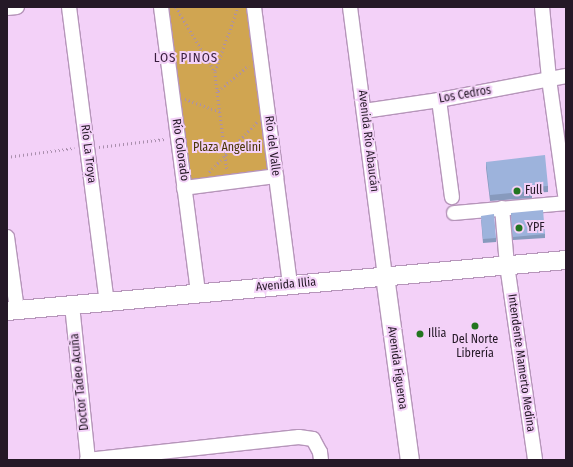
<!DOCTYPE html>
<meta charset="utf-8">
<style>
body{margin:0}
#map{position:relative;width:573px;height:467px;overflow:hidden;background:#f3d1f8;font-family:"Fira Sans Condensed",sans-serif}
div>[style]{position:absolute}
.green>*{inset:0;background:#d0a551}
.path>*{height:2.5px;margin-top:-1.25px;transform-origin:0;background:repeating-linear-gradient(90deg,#aa8fae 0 1px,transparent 0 4px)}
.roads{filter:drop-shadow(1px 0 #b695ba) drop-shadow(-1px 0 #b695ba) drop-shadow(0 1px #b695ba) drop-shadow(0 -1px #b695ba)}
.minor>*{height:14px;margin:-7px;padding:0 7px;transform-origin:7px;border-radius:7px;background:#fff}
.major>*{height:18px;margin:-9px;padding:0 9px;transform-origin:9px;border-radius:9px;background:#fff}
.wall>*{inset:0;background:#879abd}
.building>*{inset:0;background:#9db3dc}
.dots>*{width:11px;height:11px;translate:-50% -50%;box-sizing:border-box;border:2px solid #f3d1f8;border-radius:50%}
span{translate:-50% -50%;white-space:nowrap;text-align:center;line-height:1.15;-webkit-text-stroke:4px #f3d1f8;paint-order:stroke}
.street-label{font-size:12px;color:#251927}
.park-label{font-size:12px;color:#493405}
.poi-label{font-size:12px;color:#251927}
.left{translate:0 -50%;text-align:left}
.neighbourhood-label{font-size:13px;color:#381d3c;letter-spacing:1px}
.frame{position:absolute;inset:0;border:8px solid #251927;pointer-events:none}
</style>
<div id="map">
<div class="green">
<i style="clip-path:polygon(169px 7px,249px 7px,272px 183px,192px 194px)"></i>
</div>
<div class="path">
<i style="left:176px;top:7px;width:76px;rotate:59deg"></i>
<i style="left:215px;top:72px;width:99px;rotate:83deg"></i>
<i style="left:215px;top:71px;width:68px;rotate:-70.2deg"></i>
<i style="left:218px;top:91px;width:40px;rotate:-40deg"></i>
<i style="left:185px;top:99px;width:37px;rotate:20deg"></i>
<i style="left:99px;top:147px;width:66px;rotate:-6.9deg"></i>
<i style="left:7px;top:157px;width:68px;rotate:-7.7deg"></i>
<i style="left:209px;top:172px;width:69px;rotate:-46.2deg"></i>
</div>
<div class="roads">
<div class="minor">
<i style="left:69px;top:7px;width:297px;rotate:82.7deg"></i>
<i style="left:161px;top:7px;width:288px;rotate:82.6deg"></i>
<i style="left:254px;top:7px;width:279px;rotate:82.6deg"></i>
<i style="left:350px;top:7px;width:271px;rotate:82.6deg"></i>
<i style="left:542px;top:7px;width:72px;rotate:84.4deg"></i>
<i style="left:549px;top:79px;width:124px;rotate:82.1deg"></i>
<i style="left:7px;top:8px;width:10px;rotate:-6deg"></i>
<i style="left:439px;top:100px;width:98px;rotate:82.4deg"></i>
<i style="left:364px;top:111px;width:76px;rotate:-8.3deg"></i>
<i style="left:439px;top:100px;width:129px;rotate:-10.7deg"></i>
<i style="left:184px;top:188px;width:93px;rotate:-7.4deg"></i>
<i style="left:502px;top:208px;width:57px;rotate:85deg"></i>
<i style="left:507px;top:265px;width:197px;rotate:81.8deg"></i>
<i style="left:454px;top:213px;width:112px;rotate:-5.1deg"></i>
<i style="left:7px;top:237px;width:74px;rotate:82.2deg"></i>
<i style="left:72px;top:305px;width:156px;rotate:84.1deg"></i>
<i style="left:87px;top:460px;width:213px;rotate:-6.2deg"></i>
<i style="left:299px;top:437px;width:14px;rotate:8deg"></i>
<i style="left:313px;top:439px;width:15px;rotate:62deg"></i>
<i style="left:320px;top:452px;width:8px;rotate:83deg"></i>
</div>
<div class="major">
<i style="left:385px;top:276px;width:186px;rotate:82.3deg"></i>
<i style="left:7px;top:311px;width:561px;rotate:-5.21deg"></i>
</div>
</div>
<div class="wall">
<i style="clip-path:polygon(486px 162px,548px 186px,548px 192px,532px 193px,532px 198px,490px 201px,486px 168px)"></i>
<i style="clip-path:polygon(511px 213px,545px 234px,545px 238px,513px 240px)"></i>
<i style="clip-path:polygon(481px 219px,496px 238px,496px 242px,483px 243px)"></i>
</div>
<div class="building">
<i style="clip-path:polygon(545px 155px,548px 186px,531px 187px,532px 191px,490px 195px,486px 162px)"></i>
<i style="clip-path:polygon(543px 210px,545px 234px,513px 237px,511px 213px)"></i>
<i style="clip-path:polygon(494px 214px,496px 238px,483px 239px,481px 216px)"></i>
</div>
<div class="dots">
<i style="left:517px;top:191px;background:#22751f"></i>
<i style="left:519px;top:228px;background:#22751f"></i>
<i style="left:475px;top:326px;background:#22751f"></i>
<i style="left:420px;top:334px;background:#22751f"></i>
</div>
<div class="street-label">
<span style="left:465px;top:95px;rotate:-10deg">Los Cedros</span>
<span style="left:368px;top:141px;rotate:83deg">Avenida Río Abaucán</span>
<span style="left:272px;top:146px;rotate:83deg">Río del Valle</span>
<span style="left:180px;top:150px;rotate:82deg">Río Colorado</span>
<span style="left:88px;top:154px;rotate:83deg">Río La Troya</span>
<span style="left:286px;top:285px;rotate:-5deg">Avenida Illia</span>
<span style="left:521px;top:363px;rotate:82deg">Intendente Mamerto Medina</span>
<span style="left:397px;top:368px;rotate:82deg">Avenida Figueroa</span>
<span style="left:80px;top:382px;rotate:-96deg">Doctor Tadeo Acuña</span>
</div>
<div class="park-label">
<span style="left:227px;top:148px">Plaza Angelini</span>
</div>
<div class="poi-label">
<span class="left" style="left:525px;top:191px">Full</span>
<span class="left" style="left:527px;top:228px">YPF</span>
<span class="left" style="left:428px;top:334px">Illia</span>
<span style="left:475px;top:347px">Del Norte<br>Librería</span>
</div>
<div class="neighbourhood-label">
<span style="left:186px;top:58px">LOS PINOS</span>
</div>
<div class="frame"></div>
</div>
